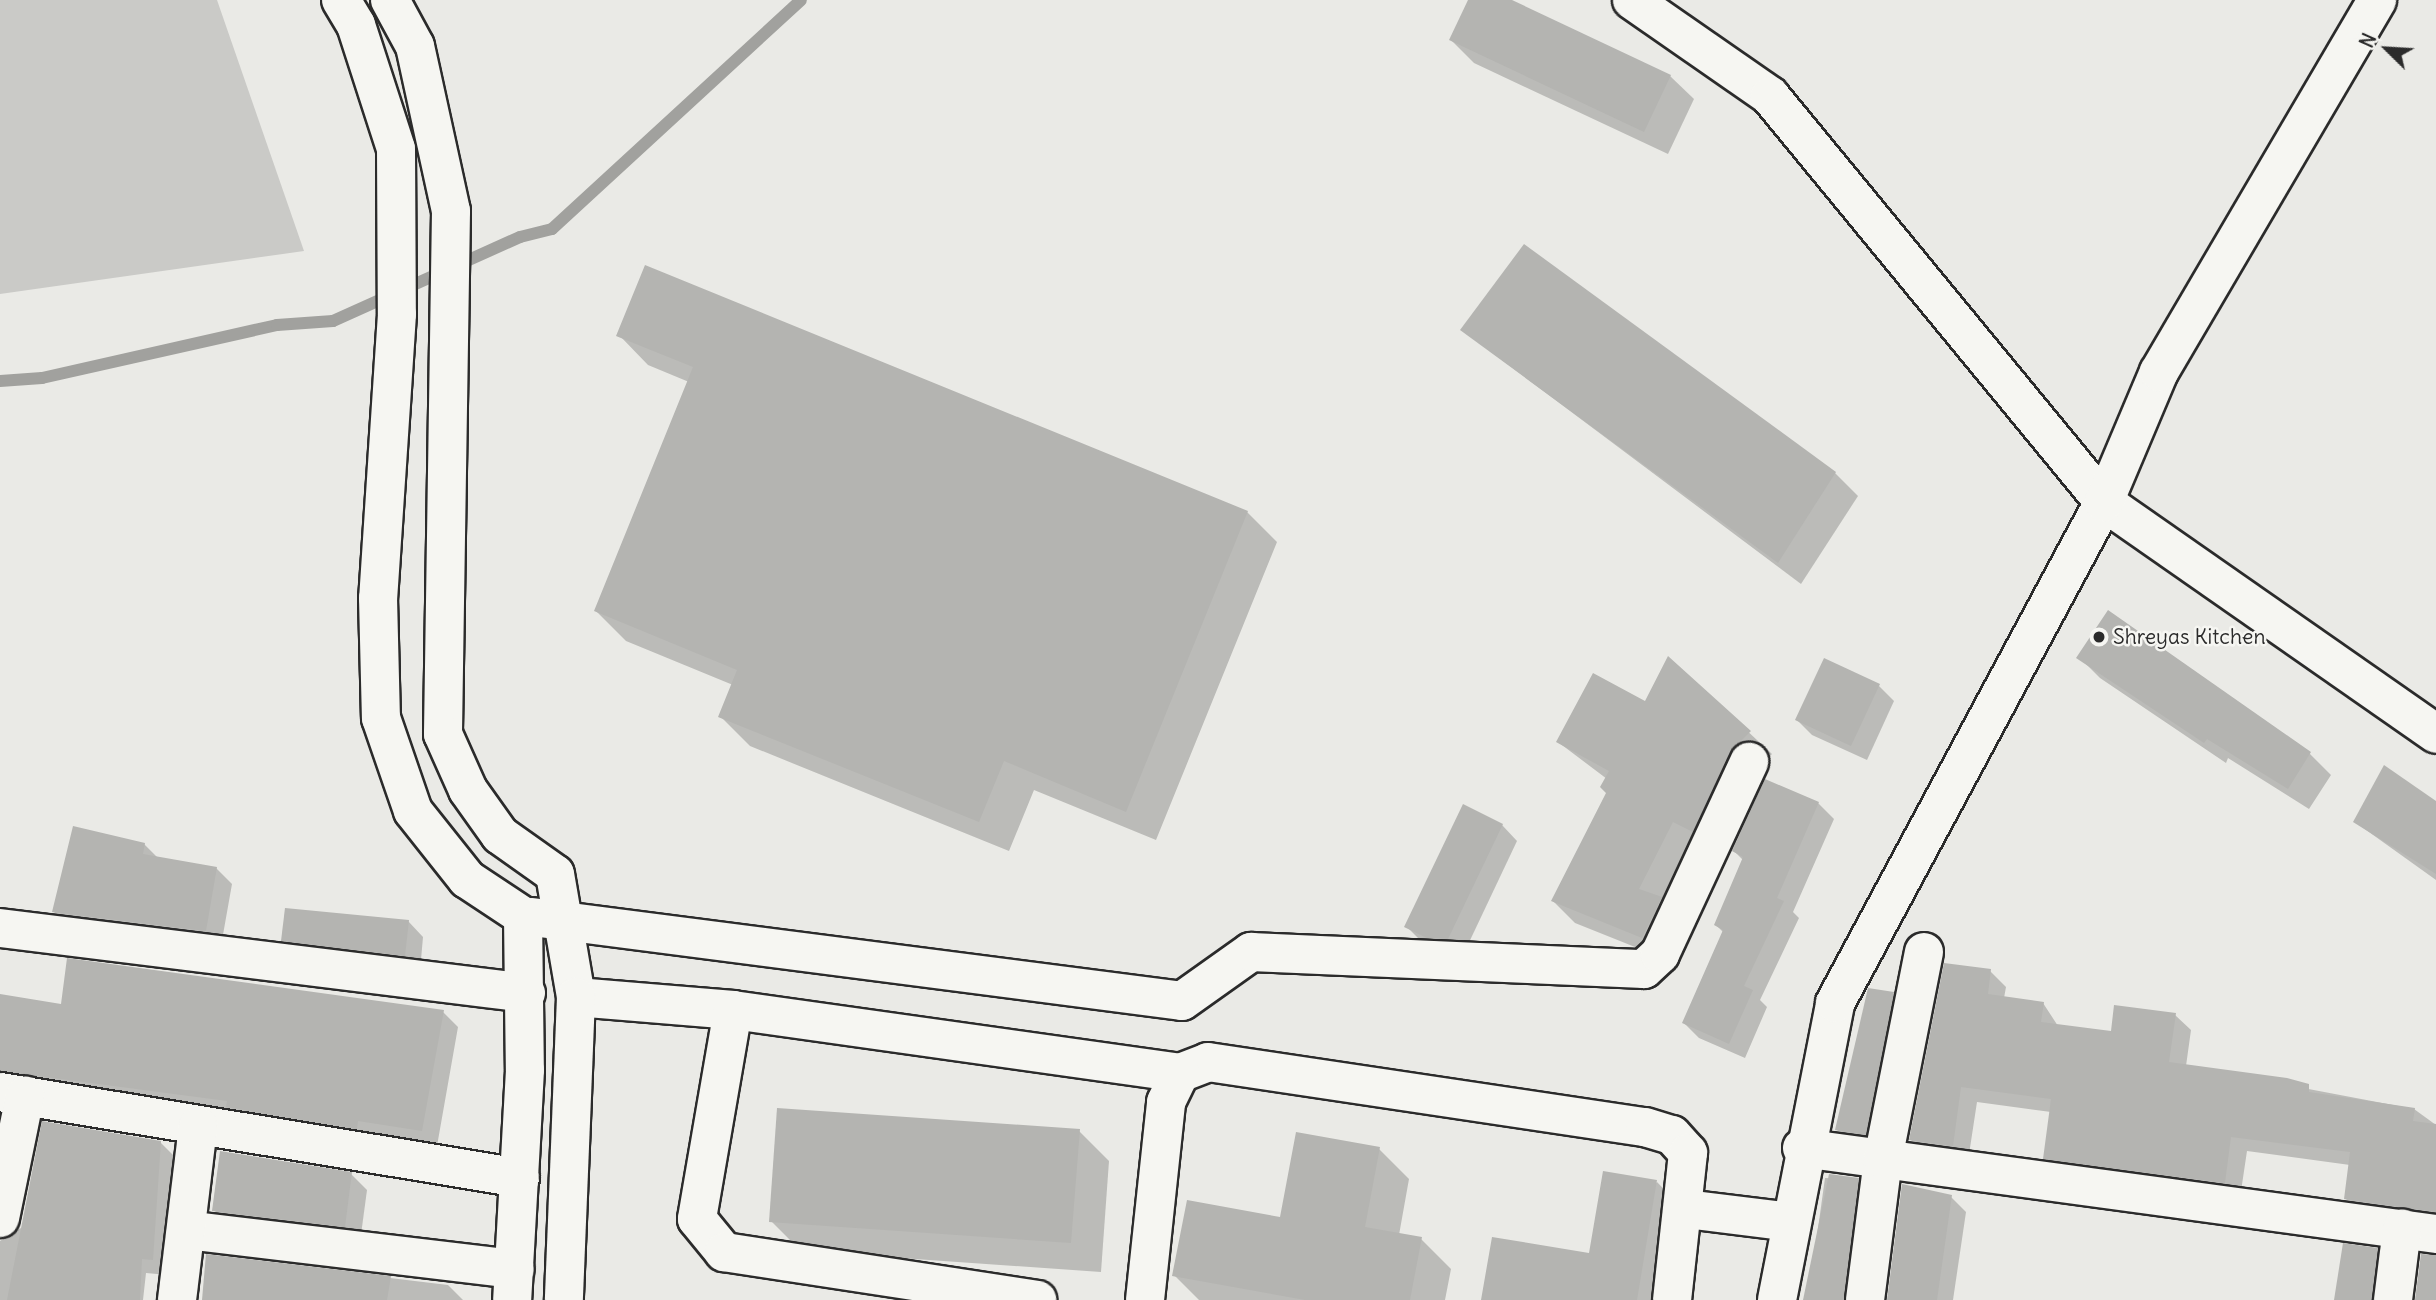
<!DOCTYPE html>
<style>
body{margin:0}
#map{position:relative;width:2436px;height:1300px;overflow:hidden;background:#eaeae6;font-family:Delius,sans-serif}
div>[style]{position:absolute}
.green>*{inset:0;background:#cacac7}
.shadow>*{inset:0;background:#0003}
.stream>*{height:12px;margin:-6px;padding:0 6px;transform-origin:6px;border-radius:6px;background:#a1a19e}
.building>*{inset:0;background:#b4b4b1}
.roads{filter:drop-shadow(2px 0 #2b2b2b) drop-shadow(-2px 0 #2b2b2b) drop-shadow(0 2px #2b2b2b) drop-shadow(0 -2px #2b2b2b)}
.street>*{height:38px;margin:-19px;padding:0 19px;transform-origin:19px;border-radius:19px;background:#f6f6f2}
.secondary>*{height:38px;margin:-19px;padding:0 19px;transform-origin:19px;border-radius:19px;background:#f6f6f2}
.dots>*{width:19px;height:19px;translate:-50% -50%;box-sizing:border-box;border:4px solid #f6f6f2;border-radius:50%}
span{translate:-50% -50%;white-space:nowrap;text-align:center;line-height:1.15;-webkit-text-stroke:5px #f6f6f2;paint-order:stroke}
.poi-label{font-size:21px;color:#2b2b2b}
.left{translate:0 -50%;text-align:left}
.north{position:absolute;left:2352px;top:14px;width:70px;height:70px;-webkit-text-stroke:5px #f6f6f2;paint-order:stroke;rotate:294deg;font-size:19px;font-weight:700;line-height:28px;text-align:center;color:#2b2b2b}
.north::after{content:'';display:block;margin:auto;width:24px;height:32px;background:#2b2b2b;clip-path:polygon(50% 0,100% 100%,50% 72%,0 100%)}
</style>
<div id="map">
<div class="green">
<i style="clip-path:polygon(0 0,217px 0,304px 251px,0 294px)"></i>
</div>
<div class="shadow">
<i style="clip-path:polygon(1470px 0,1508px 0,1670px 76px,1694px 99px,1668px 154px,1474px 63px,1451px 40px)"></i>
<i style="clip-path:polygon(1462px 330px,1835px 473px,1858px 496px,1801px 584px)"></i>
<i style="clip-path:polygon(619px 335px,1247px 512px,1277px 542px,1156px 840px,1034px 790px,1009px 851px,750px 746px,720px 716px,733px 685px,626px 641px,596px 611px,689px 382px,648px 365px)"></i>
<i style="clip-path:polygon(2109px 613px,2310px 754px,2331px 775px,2309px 809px,2228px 758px,2226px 763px,2100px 678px,2079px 657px)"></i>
<i style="clip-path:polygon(1669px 658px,1772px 754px,1751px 775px,1665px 959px,1575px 923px,1553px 901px,1608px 793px,1607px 779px,1558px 742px,1646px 703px)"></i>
<i style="clip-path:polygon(1879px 686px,1894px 701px,1867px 760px,1812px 735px,1797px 720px)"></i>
<i style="clip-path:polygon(1818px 803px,1834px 819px,1793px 912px,1799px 918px,1760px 1000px,1767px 1007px,1745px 1058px,1699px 1038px,1684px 1023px,1724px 933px,1716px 925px,1744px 861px,1734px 851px)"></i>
<i style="clip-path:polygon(2436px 805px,2436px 880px,2355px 822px)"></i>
<i style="clip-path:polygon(1502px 825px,1517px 841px,1464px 953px,1422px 942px,1406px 926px)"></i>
<i style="clip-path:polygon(144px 844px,158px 858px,216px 868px,232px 884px,221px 946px,69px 927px,54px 912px)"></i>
<i style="clip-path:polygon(408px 921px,423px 937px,420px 971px,298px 956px,283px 940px)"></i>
<i style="clip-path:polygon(1990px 971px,2006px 987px,2004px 998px,2043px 1003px,2058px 1026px,2112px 1033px,2175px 1015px,2191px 1030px,2186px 1066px,2414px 1109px,2436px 1125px,2436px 1227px,2362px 1215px,2346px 1199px,2350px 1165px,2247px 1151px,2240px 1198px,2061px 1174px,2045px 1158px,2051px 1112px,1977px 1102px,1968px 1161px,1927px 1156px,1911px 1140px)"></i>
<i style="clip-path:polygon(1893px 993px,1906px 1006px,1878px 1146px,1849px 1142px,1837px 1130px)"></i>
<i style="clip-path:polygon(0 995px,63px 1006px,443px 1012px,458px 1027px,437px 1146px,0 1095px)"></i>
<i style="clip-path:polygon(1079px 1131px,1109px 1161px,1101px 1272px,801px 1251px,771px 1221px)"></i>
<i style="clip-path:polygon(160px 1142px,176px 1158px,168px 1275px,146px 1273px,143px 1300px,0 1300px,0 1241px)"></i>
<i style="clip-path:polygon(1379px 1149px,1409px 1179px,1399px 1235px,1421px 1239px,1451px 1269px,1445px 1300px,1199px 1300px,1174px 1275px,1281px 1219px)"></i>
<i style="clip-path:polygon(351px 1174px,367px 1190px,360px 1242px,230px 1226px,214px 1210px)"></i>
<i style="clip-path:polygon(1825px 1178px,1858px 1179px,1873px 1195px,1859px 1300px,1808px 1300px)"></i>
<i style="clip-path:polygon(1657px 1182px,1686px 1212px,1672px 1300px,1483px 1300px,1591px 1255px)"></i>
<i style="clip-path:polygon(1951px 1197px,1966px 1212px,1953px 1300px,1889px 1300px)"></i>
<i style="clip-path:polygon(2377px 1250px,2392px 1266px,2390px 1300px,2338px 1300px)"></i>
<i style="clip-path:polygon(208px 1256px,448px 1285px,463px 1300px,205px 1300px)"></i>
</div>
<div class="stream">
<i style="left:0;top:381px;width:42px;rotate:-4.1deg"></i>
<i style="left:42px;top:378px;width:241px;rotate:-12.7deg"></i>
<i style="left:277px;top:325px;width:56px;rotate:-4.1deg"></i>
<i style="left:333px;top:321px;width:205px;rotate:-24.2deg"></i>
<i style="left:520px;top:237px;width:33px;rotate:-14deg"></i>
<i style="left:552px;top:229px;width:338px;rotate:-42.6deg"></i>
</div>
<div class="building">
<i style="clip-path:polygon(1468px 0,1512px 0,1671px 75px,1644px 132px,1449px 40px)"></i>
<i style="clip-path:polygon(1524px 244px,1836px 472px,1778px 563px,1460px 330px)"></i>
<i style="clip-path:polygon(645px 265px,1248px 511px,1126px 812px,1004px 761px,979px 822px,718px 717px,737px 670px,594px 611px,693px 367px,616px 336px)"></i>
<i style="clip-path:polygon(2108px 610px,2311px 752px,2288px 789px,2207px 739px,2204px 743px,2076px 658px)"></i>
<i style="clip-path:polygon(1668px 656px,1751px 731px,1729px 753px,1693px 832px,1673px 822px,1639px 889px,1662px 897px,1642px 938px,1551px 901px,1606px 793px,1600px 787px,1609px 771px,1556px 742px,1593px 673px,1645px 701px)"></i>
<i style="clip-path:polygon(1824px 658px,1880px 684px,1851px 746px,1795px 720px)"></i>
<i style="clip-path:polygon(2384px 765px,2436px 801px,2436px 874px,2353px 822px)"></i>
<i style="clip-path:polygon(1765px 779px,1819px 802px,1777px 898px,1784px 901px,1744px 986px,1753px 990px,1729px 1044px,1682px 1023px,1723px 930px,1714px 925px,1743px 857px,1732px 851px)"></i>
<i style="clip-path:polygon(1463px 804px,1503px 824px,1448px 939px,1427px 938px,1404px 927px)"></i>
<i style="clip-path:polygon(73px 826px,145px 843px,143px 854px,217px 867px,206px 931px,52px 912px)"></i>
<i style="clip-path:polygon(285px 908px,409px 920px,405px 956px,281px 941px)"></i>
<i style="clip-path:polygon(67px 958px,444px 1010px,422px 1131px,358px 1121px,357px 1129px,226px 1107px,227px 1101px,0 1071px,0 994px,61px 1004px)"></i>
<i style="clip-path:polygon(1944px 963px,1991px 969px,1988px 994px,2044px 1002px,2041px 1022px,2111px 1031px,2114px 1005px,2176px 1013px,2169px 1062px,2287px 1078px,2309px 1084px,2309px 1092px,2415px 1108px,2413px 1121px,2436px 1124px,2436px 1212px,2344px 1199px,2350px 1152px,2231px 1137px,2225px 1183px,2043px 1159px,2051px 1099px,1961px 1087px,1953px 1146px,1909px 1140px)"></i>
<i style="clip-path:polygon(1868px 988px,1894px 992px,1866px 1135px,1835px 1130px)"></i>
<i style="clip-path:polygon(777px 1108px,1080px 1129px,1071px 1243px,769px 1222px)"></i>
<i style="clip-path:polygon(42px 1121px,161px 1141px,153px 1260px,142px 1259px,140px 1300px,7px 1300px)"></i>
<i style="clip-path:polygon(1296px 1132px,1380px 1147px,1365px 1227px,1422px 1237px,1410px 1300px,1305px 1300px,1172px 1276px,1187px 1200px,1280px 1217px)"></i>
<i style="clip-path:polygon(220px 1151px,352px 1172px,345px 1227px,212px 1211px)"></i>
<i style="clip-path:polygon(1603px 1171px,1657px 1180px,1637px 1300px,1481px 1300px,1492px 1237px,1589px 1253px)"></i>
<i style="clip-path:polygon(1829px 1174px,1859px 1178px,1844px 1300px,1803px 1300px)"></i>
<i style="clip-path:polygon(1902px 1184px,1952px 1195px,1937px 1300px,1887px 1300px)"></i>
<i style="clip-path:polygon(2343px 1243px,2378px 1248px,2372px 1300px,2334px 1300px)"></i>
<i style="clip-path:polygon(206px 1254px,391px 1276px,387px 1300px,202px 1300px)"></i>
<i style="clip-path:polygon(2421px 1254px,2436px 1255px,2436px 1300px,2415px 1300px)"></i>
</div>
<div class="roads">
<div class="street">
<i style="left:1632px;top:0;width:168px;rotate:34.8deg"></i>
<i style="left:1770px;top:96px;width:526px;rotate:50.56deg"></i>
<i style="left:532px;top:917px;width:655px;rotate:7.36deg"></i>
<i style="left:1182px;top:1001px;width:85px;rotate:-35.4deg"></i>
<i style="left:1251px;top:952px;width:393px;rotate:2.5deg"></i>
<i style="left:1644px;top:969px;width:22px;rotate:-43deg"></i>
<i style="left:1660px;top:954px;width:212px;rotate:-65.1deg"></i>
<i style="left:0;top:928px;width:530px;rotate:7.04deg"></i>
<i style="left:576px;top:997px;width:158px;rotate:4.7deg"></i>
<i style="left:733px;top:1010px;width:451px;rotate:8deg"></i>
<i style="left:1180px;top:1073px;width:30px;rotate:-21deg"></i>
<i style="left:1208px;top:1062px;width:442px;rotate:8.5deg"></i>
<i style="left:1645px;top:1127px;width:28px;rotate:17deg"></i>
<i style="left:1672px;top:1135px;width:24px;rotate:48deg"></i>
<i style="left:1688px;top:1153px;width:148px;rotate:96.2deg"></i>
<i style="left:733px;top:1010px;width:212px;rotate:99.8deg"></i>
<i style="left:697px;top:1219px;width:43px;rotate:50.7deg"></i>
<i style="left:724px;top:1252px;width:317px;rotate:8.7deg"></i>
<i style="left:0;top:1092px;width:527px;rotate:9.39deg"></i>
<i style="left:1802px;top:1148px;width:640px;rotate:7.72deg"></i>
<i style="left:1686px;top:1209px;width:105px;rotate:7.1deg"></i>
<i style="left:0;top:1218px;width:125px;rotate:-78.4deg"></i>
<i style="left:186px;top:1230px;width:331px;rotate:6.8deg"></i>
<i style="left:177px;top:1300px;width:175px;rotate:-83.1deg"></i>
<i style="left:1145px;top:1300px;width:199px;rotate:-83.9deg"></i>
<i style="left:1166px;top:1102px;width:32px;rotate:-64deg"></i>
<i style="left:1865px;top:1300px;width:142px;rotate:-82.7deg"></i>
<i style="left:1883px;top:1159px;width:211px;rotate:-78.8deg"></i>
<i style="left:2393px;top:1300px;width:72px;rotate:-82.8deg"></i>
</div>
<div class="secondary">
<i style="left:341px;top:0;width:29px;rotate:59deg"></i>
<i style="left:356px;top:25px;width:130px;rotate:72.1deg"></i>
<i style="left:396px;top:149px;width:165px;rotate:89.7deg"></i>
<i style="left:397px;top:314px;width:285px;rotate:93.8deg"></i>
<i style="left:378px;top:598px;width:120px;rotate:88.6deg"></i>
<i style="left:381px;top:718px;width:98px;rotate:71deg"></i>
<i style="left:413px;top:811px;width:87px;rotate:51.5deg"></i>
<i style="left:467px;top:879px;width:67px;rotate:33.5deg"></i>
<i style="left:523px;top:916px;width:154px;rotate:89.3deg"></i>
<i style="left:525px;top:1070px;width:230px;rotate:93.2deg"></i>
<i style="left:390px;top:0;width:52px;rotate:61.5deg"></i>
<i style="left:415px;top:46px;width:169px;rotate:77.7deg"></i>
<i style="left:451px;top:211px;width:523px;rotate:90.88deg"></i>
<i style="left:443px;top:734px;width:61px;rotate:65.9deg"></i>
<i style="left:468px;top:790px;width:55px;rotate:54.6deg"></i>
<i style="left:500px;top:835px;width:67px;rotate:35.3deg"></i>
<i style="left:555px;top:874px;width:125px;rotate:80.3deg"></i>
<i style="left:576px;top:997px;width:303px;rotate:92.3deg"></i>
<i style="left:2104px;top:502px;width:405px;rotate:34.9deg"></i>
<i style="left:1777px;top:1300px;width:303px;rotate:-78.9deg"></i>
<i style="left:1835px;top:1003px;width:569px;rotate:-61.77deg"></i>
<i style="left:2104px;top:502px;width:141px;rotate:-67.1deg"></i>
<i style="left:2159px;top:372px;width:431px;rotate:-59.6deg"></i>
</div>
</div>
<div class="dots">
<i style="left:2099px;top:637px;background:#2b2b2b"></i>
</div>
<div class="poi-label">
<span class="left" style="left:2113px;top:637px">Shreyas Kitchen</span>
</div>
<div class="north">N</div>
</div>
